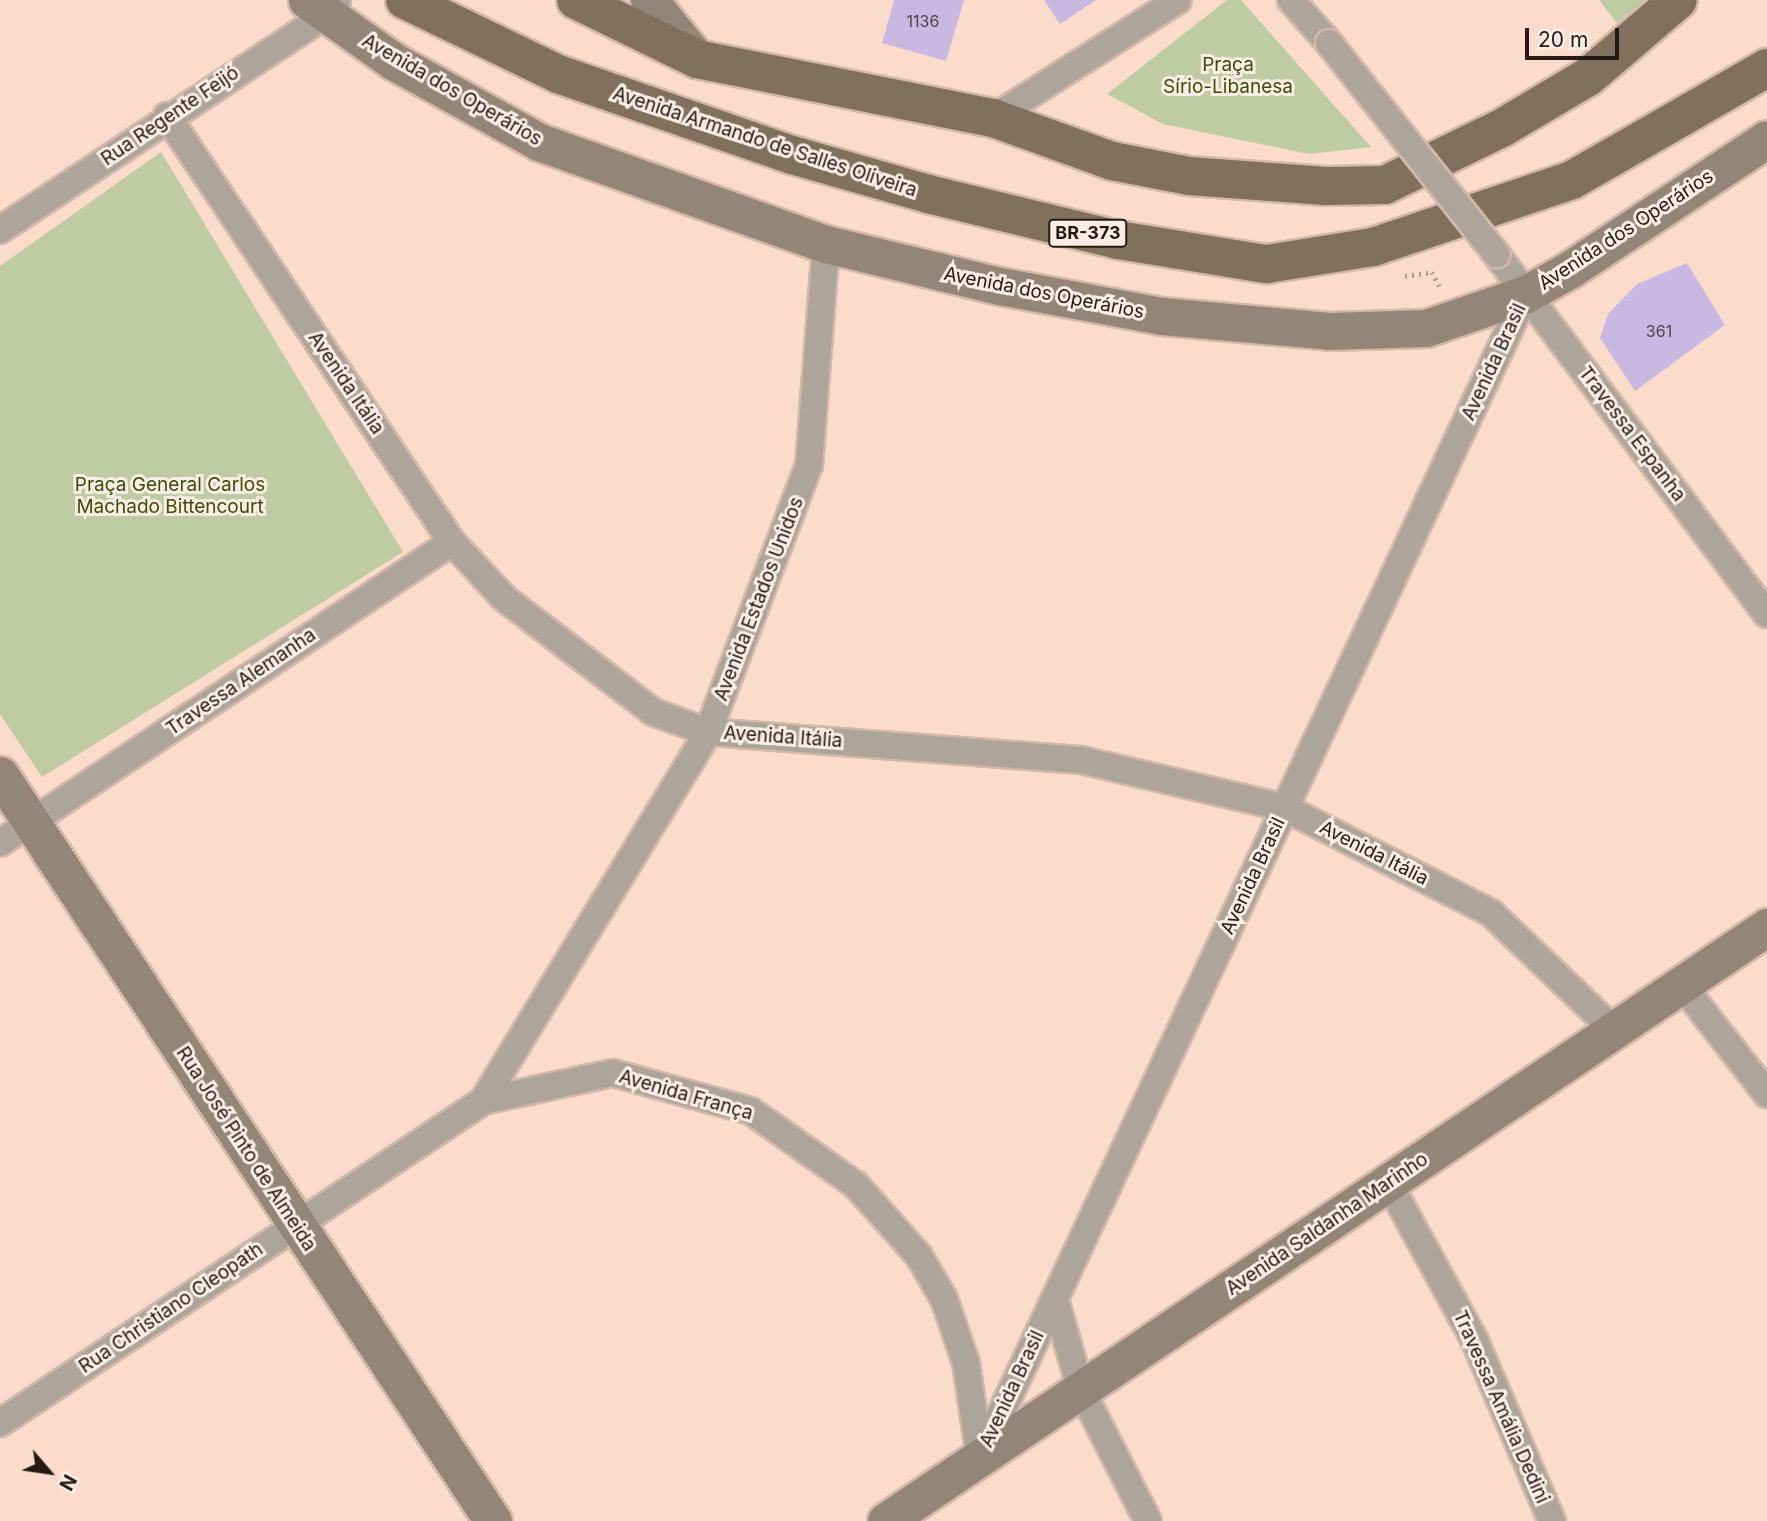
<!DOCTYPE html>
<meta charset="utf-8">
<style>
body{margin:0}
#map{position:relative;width:1767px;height:1521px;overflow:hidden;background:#fbdccb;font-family:Inter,sans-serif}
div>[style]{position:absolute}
.green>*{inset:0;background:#bfcca3}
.building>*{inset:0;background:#c9b8e1}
.path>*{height:4.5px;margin-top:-2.25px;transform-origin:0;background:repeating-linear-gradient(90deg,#b39a8d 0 2px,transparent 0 7px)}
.roads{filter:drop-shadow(2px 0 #d4b9aa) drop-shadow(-2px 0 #d4b9aa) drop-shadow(0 2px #d4b9aa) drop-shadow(0 -2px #d4b9aa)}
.street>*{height:26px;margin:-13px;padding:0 13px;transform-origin:13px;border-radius:13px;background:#ada599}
.secondary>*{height:37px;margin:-18.5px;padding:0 18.5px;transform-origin:18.5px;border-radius:18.5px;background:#938676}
.primary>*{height:38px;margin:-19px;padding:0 19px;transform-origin:19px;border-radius:19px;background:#80705c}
.bridges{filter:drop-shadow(2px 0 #d4b9aa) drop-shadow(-2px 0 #d4b9aa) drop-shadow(0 2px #d4b9aa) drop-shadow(0 -2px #d4b9aa)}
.street-bridge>*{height:26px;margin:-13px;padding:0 13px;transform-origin:13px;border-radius:13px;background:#ada599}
span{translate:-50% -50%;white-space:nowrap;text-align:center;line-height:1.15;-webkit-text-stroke:6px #faede6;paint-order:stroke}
.number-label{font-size:16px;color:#4e4247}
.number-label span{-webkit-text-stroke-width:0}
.shield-label span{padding:2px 5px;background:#faede6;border:2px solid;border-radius:5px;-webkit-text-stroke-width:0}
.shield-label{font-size:18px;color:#251a14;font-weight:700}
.park-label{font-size:19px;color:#3d4c07}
.street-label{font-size:19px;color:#251a14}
.north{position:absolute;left:14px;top:1437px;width:70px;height:70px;-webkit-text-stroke:5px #faede6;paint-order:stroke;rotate:119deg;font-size:19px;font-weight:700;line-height:28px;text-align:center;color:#251a14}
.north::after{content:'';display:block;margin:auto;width:24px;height:32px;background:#251a14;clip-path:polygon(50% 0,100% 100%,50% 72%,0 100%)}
.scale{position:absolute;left:1525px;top:28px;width:94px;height:32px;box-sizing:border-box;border:4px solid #251a14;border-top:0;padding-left:9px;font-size:21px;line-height:24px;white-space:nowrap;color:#251a14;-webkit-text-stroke:5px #faede6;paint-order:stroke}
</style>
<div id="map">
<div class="green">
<i style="clip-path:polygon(1227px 0,1241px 0,1371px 147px,1309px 154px,1163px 124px,1107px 94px)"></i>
<i style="clip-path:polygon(1599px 0,1645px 0,1617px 23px)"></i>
<i style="clip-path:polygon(161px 152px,403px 552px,42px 777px,0 714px,0 266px)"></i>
</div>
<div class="building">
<i style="clip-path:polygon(894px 0,964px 0,946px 61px,882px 43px)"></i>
<i style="clip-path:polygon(1044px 0,1096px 0,1060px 24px)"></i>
<i style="clip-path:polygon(1687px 263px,1725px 325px,1635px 391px,1600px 338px,1608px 314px,1637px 284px)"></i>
</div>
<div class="path">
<i style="left:1405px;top:276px;width:27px;rotate:-8deg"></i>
<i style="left:1432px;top:272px;width:17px;rotate:62deg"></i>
</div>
<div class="roads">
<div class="street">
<i style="left:1291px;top:0;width:57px;rotate:48.5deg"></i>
<i style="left:167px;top:116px;width:513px;rotate:56.22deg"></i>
<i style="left:452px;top:542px;width:76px;rotate:47.1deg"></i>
<i style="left:504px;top:598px;width:188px;rotate:37.4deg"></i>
<i style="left:653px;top:712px;width:59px;rotate:20deg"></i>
<i style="left:708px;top:732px;width:374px;rotate:4.3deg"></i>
<i style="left:1081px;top:760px;width:210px;rotate:13.2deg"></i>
<i style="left:1285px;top:808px;width:231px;rotate:27deg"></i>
<i style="left:1491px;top:913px;width:170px;rotate:43.6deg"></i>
<i style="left:993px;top:118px;width:219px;rotate:-32.5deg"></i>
<i style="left:0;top:230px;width:391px;rotate:-33.4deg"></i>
<i style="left:326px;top:15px;width:17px;rotate:-50deg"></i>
<i style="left:1497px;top:255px;width:449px;rotate:53.1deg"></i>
<i style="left:0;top:843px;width:543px;rotate:-33.66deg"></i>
<i style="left:1681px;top:984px;width:140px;rotate:52deg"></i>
<i style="left:483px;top:1101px;width:432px;rotate:-58.6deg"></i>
<i style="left:708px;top:732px;width:285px;rotate:-69.3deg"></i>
<i style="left:809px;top:465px;width:222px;rotate:-85.6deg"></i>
<i style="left:1388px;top:1182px;width:179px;rotate:61.3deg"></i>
<i style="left:1474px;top:1339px;width:198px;rotate:66.8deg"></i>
<i style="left:1055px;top:1299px;width:95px;rotate:74.1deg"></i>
<i style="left:1081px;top:1390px;width:147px;rotate:62.9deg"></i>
<i style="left:0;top:1423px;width:580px;rotate:-33.69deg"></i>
<i style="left:483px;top:1101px;width:133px;rotate:-12.2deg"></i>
<i style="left:613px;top:1073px;width:143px;rotate:15.4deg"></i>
<i style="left:751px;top:1111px;width:128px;rotate:35.2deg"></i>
<i style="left:856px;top:1185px;width:95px;rotate:48.4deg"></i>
<i style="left:919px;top:1256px;width:50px;rotate:59.8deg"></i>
<i style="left:944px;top:1299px;width:68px;rotate:71deg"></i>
<i style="left:966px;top:1363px;width:96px;rotate:81.6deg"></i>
<i style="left:980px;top:1458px;width:1286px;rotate:-64.87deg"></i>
</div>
<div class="secondary">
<i style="left:307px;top:0;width:105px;rotate:35.3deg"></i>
<i style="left:393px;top:61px;width:167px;rotate:29deg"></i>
<i style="left:539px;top:142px;width:305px;rotate:19.6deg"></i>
<i style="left:826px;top:244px;width:179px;rotate:13.6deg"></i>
<i style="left:1000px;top:286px;width:165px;rotate:10.5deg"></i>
<i style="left:1162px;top:316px;width:168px;rotate:5.1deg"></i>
<i style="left:1329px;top:331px;width:97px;rotate:-1.8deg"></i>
<i style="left:1426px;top:328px;width:106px;rotate:-18.8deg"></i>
<i style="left:1526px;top:294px;width:49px;rotate:-29.2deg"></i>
<i style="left:1569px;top:270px;width:237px;rotate:-33.5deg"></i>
<i style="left:649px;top:0;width:76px;rotate:50.9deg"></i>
<i style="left:0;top:775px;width:894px;rotate:56.54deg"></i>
<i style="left:886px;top:1521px;width:1063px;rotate:-33.99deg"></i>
</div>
<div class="primary">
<i style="left:405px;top:0;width:170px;rotate:25.8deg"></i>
<i style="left:558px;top:74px;width:248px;rotate:19.1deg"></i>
<i style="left:792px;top:155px;width:141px;rotate:16deg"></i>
<i style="left:928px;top:194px;width:195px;rotate:13.6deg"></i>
<i style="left:1118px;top:240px;width:151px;rotate:9.2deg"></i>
<i style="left:1267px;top:264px;width:107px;rotate:-9.1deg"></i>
<i style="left:1373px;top:247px;width:210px;rotate:-18.6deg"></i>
<i style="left:1572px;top:180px;width:225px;rotate:-29.9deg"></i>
<i style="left:576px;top:0;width:135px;rotate:26deg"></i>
<i style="left:697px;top:59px;width:302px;rotate:11.3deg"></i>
<i style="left:993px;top:118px;width:127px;rotate:19.9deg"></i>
<i style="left:1112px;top:161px;width:78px;rotate:11deg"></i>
<i style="left:1189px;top:176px;width:137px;rotate:4.2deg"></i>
<i style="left:1326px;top:186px;width:59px;rotate:-1deg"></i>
<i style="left:1385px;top:185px;width:130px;rotate:-26deg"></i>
<i style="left:1502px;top:128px;width:100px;rotate:-30.7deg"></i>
<i style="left:1588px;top:77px;width:118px;rotate:-40.5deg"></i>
</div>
</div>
<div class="bridges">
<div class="street-bridge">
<i style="left:1329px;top:43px;width:270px;rotate:51.6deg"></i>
</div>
</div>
<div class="number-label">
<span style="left:923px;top:21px">1136</span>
<span style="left:1659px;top:331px">361</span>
</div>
<div class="shield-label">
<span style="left:1088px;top:233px">BR-373</span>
</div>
<div class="park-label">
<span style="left:1228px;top:76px">Praça<br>Sírio-Libanesa</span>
<span style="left:170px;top:496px">Praça General Carlos<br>Machado Bittencourt</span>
</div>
<div class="street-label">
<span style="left:452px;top:90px;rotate:30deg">Avenida dos Operários</span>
<span style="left:170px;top:116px;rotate:-34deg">Rua Regente Feijó</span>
<span style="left:765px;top:142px;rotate:18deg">Avenida Armando de Salles Oliveira</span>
<span style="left:1626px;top:230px;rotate:-33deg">Avenida dos Operários</span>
<span style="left:1044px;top:293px;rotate:11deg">Avenida dos Operários</span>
<span style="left:1494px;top:362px;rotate:-65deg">Avenida Brasil</span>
<span style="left:346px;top:383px;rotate:56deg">Avenida Itália</span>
<span style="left:1632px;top:434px;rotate:53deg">Travessa Espanha</span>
<span style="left:759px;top:599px;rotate:-69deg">Avenida Estados Unidos</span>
<span style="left:241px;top:682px;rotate:-34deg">Travessa Alemanha</span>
<span style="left:783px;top:737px;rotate:4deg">Avenida Itália</span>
<span style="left:1374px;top:853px;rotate:27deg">Avenida Itália</span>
<span style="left:1253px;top:876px;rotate:-65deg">Avenida Brasil</span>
<span style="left:686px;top:1095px;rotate:16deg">Avenida França</span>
<span style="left:246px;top:1149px;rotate:57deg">Rua José Pinto de Almeida</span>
<span style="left:1327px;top:1224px;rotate:-34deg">Avenida Saldanha Marinho</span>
<span style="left:171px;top:1308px;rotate:-34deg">Rua Christiano Cleopath</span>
<span style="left:1012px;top:1389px;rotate:-65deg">Avenida Brasil</span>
<span style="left:1501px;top:1407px;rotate:66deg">Travessa Amália Dedini</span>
</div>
<div class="north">N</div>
<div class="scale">20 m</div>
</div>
